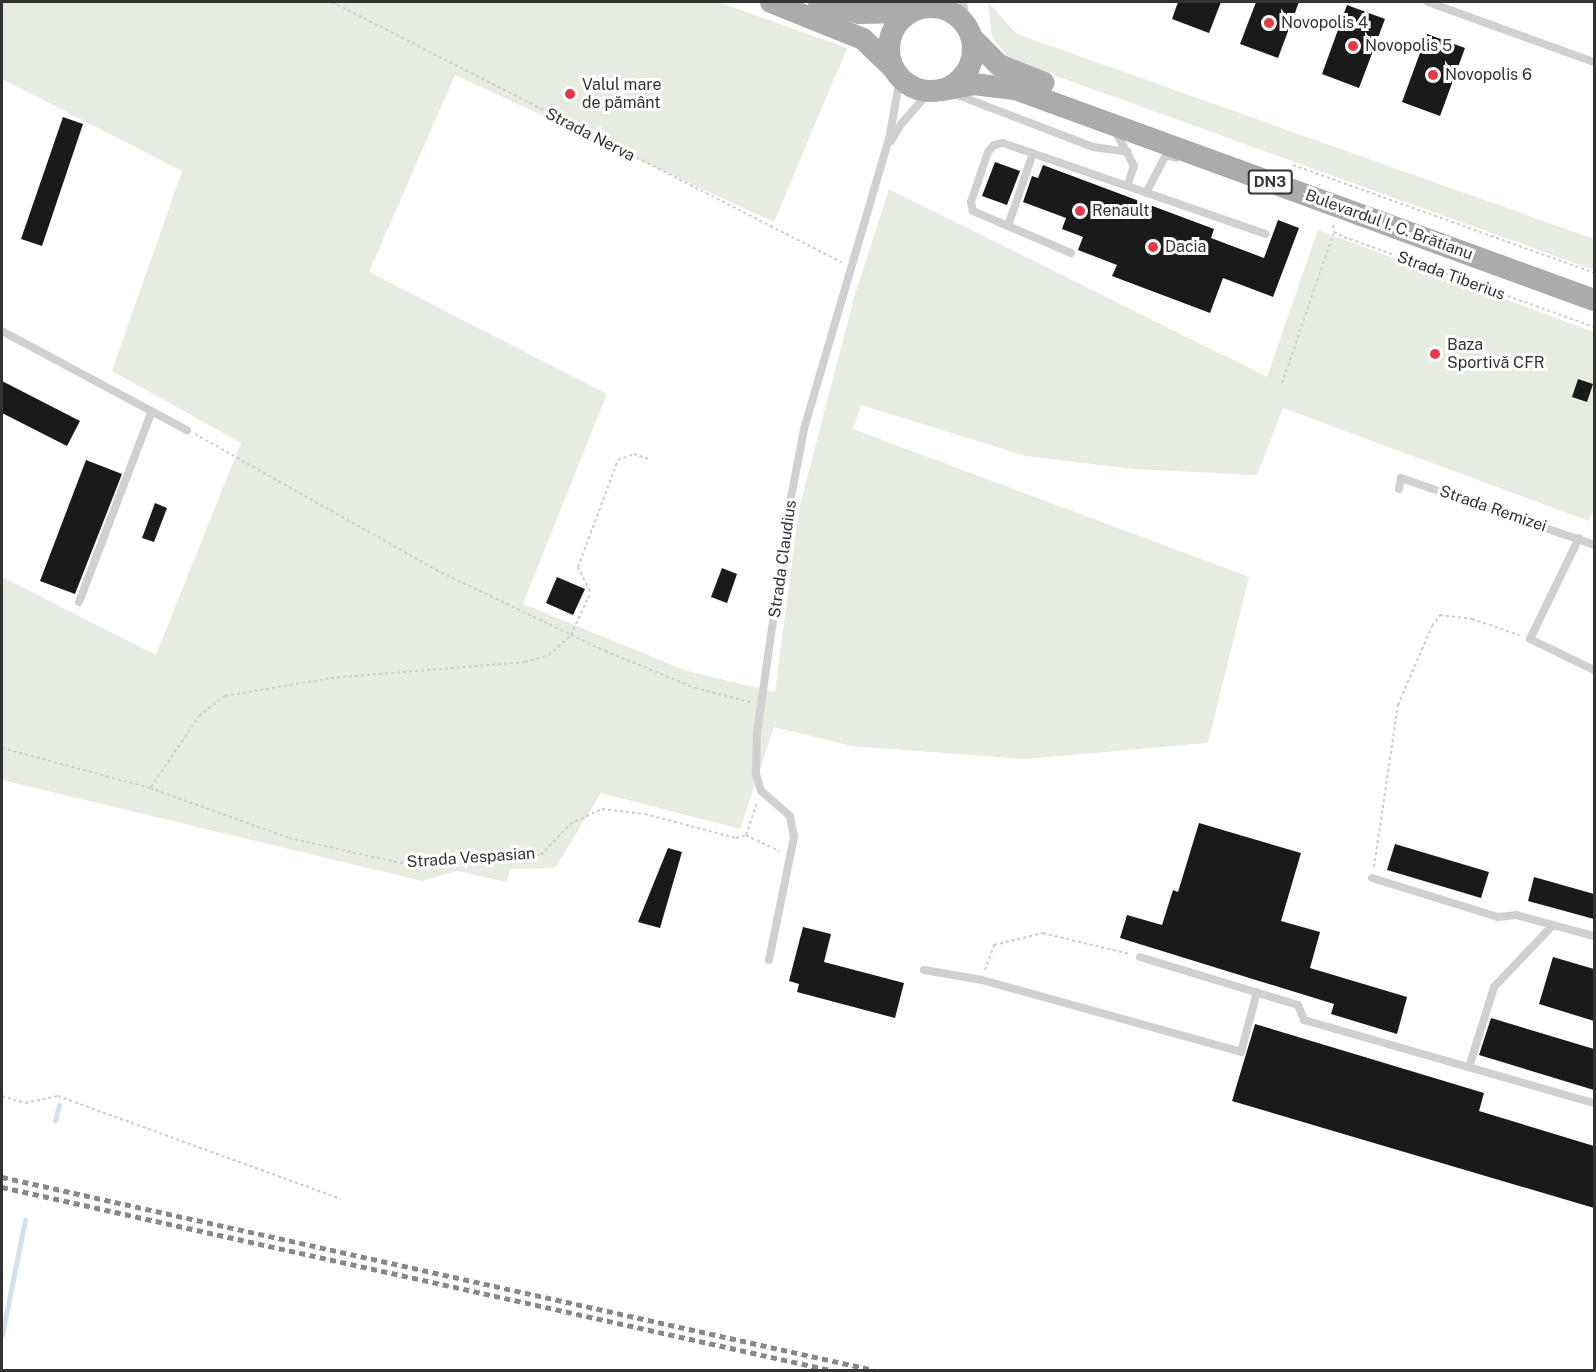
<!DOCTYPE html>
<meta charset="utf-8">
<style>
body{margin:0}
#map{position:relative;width:1596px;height:1372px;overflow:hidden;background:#fff;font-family:"Public Sans",sans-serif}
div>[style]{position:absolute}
.green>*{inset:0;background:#e6ecdf}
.stream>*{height:4.5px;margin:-2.25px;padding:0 2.25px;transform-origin:2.25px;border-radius:2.25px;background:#cfe2ee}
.building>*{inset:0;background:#1a1a1a}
.path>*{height:2px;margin-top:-1px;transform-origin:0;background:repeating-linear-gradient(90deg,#cdcdcd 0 3px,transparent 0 6px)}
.service>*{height:8px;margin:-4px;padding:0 4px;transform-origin:4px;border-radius:4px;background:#d0d0d0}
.primary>*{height:22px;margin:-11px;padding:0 11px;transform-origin:11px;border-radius:11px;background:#ababab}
.primary>.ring{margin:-11px;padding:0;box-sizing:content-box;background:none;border:22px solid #ababab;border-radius:50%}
.rail>*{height:4.5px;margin-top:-2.25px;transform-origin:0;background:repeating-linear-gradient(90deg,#888 0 6px,transparent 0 10.5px)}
.dots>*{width:16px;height:16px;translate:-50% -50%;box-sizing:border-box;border:3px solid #fff;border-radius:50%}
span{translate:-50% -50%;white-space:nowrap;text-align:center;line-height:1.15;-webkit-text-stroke:6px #fff;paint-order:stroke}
.shield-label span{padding:2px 4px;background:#fff;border:2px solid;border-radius:4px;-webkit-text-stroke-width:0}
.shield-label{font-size:15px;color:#333;font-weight:700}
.poi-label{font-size:16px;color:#333}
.left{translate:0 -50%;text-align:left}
.street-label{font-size:16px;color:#333}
.frame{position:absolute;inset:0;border:3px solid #333;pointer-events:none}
</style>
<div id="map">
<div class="green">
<i style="clip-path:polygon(2px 2px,719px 2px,847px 48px,774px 222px,455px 75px,369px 272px,607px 394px,523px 604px,687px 671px,775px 692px,799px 509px,855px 294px,889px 189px,1267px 377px,1318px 230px,1594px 332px,1594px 510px,1589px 521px,1283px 408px,1257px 475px,1133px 469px,1026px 456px,861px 405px,853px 429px,1249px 577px,1208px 743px,1024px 759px,852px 746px,774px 727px,740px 829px,601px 793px,555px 868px,510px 869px,507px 882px,457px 871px,422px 881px,2px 780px,2px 577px,156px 655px,241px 443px,112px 371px,182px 171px,2px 79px)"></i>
<i style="clip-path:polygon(988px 2px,1017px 34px,1594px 239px,1594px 270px,1009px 59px,992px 37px)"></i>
</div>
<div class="stream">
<i style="left:55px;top:1121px;width:16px;rotate:-76deg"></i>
<i style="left:2px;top:1335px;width:117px;rotate:-78.7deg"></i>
</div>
<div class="building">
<i style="clip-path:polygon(1178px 2px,1221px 2px,1209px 33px,1172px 19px)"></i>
<i style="clip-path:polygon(1256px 2px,1299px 2px,1278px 58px,1240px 44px)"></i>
<i style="clip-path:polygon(1347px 5px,1385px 19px,1359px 88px,1322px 74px)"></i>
<i style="clip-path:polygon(1427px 34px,1465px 48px,1440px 116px,1402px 102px)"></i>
<i style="clip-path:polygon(63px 117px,83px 124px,42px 246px,21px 239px)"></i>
<i style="clip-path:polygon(995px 162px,1020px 171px,1007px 205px,982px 196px)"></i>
<i style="clip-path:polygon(1043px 165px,1214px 229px,1211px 238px,1264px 258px,1278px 220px,1299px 228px,1273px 297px,1223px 278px,1210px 313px,1112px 276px,1117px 265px,1078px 250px,1083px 237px,1062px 229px,1066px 218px,1023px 202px,1032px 176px,1038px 178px)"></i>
<i style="clip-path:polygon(1578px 379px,1593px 384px,1587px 402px,1572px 397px)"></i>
<i style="clip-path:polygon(2px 381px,80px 421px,67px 446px,2px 413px)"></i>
<i style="clip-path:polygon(86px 460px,122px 474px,75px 594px,40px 581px)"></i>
<i style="clip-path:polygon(155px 503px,167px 508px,154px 542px,142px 538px)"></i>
<i style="clip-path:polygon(722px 568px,737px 574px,727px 603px,711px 597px)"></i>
<i style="clip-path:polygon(557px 577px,585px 589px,573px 615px,546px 603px)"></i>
<i style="clip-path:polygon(1199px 823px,1301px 853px,1281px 921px,1320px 932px,1310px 968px,1407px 997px,1397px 1034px,1331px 1014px,1334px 1004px,1120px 938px,1127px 915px,1162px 925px,1173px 890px,1178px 892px)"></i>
<i style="clip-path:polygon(1395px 844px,1489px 872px,1481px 898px,1387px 870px)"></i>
<i style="clip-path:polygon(668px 848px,682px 852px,660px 928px,638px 922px)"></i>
<i style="clip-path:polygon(1534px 877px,1594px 894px,1594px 919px,1528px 901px)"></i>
<i style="clip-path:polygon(803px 927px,831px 934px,824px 962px,904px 983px,895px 1018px,797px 992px,799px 984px,789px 981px)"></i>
<i style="clip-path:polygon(1553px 957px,1594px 969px,1594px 1021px,1539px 1004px)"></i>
<i style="clip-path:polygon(1491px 1018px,1594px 1049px,1594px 1090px,1479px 1055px)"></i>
<i style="clip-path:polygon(1255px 1024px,1484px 1093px,1479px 1111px,1594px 1146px,1594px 1208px,1232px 1101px)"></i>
</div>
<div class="path">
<i style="left:332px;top:2px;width:574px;rotate:27.06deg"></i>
<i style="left:1293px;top:165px;width:320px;rotate:19.7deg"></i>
<i style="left:1333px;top:225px;width:7px;rotate:82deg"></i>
<i style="left:1334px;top:232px;width:11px;rotate:27deg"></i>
<i style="left:1344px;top:237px;width:266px;rotate:19.8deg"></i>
<i style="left:1282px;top:383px;width:160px;rotate:-71deg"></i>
<i style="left:195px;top:434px;width:277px;rotate:29.4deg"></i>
<i style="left:436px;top:570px;width:187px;rotate:25.6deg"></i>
<i style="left:605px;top:651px;width:97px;rotate:22.3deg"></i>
<i style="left:695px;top:688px;width:57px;rotate:14.3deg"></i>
<i style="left:2px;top:748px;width:153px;rotate:15.1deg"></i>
<i style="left:150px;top:788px;width:148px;rotate:19.8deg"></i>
<i style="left:289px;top:838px;width:114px;rotate:12.7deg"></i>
<i style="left:400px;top:863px;width:70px;rotate:-6.5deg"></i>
<i style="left:470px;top:855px;width:71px"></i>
<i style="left:541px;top:855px;width:42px;rotate:-46.9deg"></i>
<i style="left:570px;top:824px;width:35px;rotate:-25deg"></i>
<i style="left:602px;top:809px;width:43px;rotate:6.6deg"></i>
<i style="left:645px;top:814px;width:94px;rotate:14.8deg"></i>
<i style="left:736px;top:838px;width:10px;rotate:-17deg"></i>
<i style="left:746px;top:835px;width:36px;rotate:-71deg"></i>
<i style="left:151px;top:787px;width:86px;rotate:-55.9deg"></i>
<i style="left:199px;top:716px;width:33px;rotate:-38deg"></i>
<i style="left:225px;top:696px;width:108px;rotate:-9.6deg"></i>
<i style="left:331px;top:678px;width:195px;rotate:-4.7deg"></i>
<i style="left:525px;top:662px;width:25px;rotate:-16deg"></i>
<i style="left:549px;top:655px;width:30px;rotate:-42deg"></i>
<i style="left:571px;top:635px;width:41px;rotate:-65.3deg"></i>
<i style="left:588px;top:598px;width:7px;rotate:-74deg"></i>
<i style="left:590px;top:591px;width:27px;rotate:-117deg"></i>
<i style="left:578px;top:567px;width:114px;rotate:-69.5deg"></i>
<i style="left:618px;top:460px;width:17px;rotate:-21deg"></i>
<i style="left:634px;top:454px;width:16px;rotate:18deg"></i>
<i style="left:746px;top:835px;width:37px;rotate:26deg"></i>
<i style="left:1374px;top:867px;width:164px;rotate:-81.6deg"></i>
<i style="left:1398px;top:705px;width:86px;rotate:-66.7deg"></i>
<i style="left:1432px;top:626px;width:14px;rotate:-54deg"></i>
<i style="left:1440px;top:615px;width:32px;rotate:7deg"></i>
<i style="left:1472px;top:619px;width:50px;rotate:18.8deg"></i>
<i style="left:985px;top:970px;width:27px;rotate:-70deg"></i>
<i style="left:994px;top:945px;width:50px;rotate:-13.8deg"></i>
<i style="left:1043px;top:933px;width:89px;rotate:13.7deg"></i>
<i style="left:2px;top:1096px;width:24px;rotate:17deg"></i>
<i style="left:25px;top:1103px;width:34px;rotate:-12deg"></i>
<i style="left:58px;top:1096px;width:301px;rotate:20deg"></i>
</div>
<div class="service">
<i style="left:963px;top:2px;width:25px;rotate:81deg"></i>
<i style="left:1428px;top:2px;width:177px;rotate:19.9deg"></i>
<i style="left:922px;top:8px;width:9px;rotate:-41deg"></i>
<i style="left:955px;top:94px;width:148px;rotate:21deg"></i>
<i style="left:1093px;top:147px;width:35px;rotate:8deg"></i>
<i style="left:1116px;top:132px;width:38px;rotate:62deg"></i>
<i style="left:1134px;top:166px;width:21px;rotate:109deg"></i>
<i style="left:891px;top:141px;width:21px;rotate:-59deg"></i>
<i style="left:902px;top:123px;width:43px;rotate:-48.8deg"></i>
<i style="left:1146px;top:193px;width:43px;rotate:-62.2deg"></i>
<i style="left:1166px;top:155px;width:10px;rotate:17deg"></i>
<i style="left:1008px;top:226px;width:77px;rotate:-71.1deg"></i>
<i style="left:1071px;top:253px;width:107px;rotate:-156.8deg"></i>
<i style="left:973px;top:211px;width:9px;rotate:-103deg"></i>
<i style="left:971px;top:202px;width:53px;rotate:-71.2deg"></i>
<i style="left:988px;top:152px;width:9px;rotate:-49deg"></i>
<i style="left:994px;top:145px;width:9px;rotate:-13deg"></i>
<i style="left:1003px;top:143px;width:278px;rotate:19.1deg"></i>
<i style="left:2px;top:331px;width:210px;rotate:28.2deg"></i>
<i style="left:1399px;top:489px;width:11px;rotate:-80deg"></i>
<i style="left:1401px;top:478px;width:204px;rotate:19.1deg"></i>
<i style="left:1579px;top:538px;width:112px;rotate:115.9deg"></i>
<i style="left:1530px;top:639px;width:71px;rotate:25.8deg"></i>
<i style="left:79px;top:602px;width:204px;rotate:-69.1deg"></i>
<i style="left:1372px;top:878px;width:132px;rotate:17.2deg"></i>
<i style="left:1498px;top:917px;width:18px;rotate:-6deg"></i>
<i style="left:1516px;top:915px;width:81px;rotate:15.1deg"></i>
<i style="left:1140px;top:957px;width:165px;rotate:16.9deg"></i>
<i style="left:1298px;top:1005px;width:16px;rotate:68deg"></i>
<i style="left:1304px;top:1020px;width:302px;rotate:16deg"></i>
<i style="left:769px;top:960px;width:126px;rotate:-78.5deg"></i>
<i style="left:794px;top:837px;width:21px;rotate:-101deg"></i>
<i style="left:790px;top:816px;width:38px;rotate:-139deg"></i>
<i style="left:761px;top:791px;width:19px;rotate:-106deg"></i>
<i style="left:756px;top:773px;width:40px;rotate:-88.6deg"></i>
<i style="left:757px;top:733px;width:227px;rotate:-81.9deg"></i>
<i style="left:789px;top:508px;width:80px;rotate:-79.2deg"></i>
<i style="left:804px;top:429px;width:307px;rotate:-73.7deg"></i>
<i style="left:890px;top:134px;width:57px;rotate:-79.9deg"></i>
<i style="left:924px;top:970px;width:59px;rotate:9.8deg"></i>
<i style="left:982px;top:980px;width:269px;rotate:15.5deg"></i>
<i style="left:1241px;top:1052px;width:62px;rotate:-75.1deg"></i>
<i style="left:1469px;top:1067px;width:84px;rotate:-72.6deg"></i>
<i style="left:1494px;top:987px;width:86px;rotate:-46.4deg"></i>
</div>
<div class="primary">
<i style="left:771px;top:2px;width:99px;rotate:21.9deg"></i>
<i style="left:863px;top:39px;width:43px;rotate:44.1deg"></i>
<i style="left:819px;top:2px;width:41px;rotate:15.4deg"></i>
<i style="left:859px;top:13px;width:51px;rotate:-1.1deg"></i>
<i class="ring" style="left:889px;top:7px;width:62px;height:62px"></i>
<i style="left:972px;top:38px;width:38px;rotate:45deg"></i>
<i style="left:999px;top:65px;width:48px;rotate:21.8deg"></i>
<i style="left:943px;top:90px;width:31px;rotate:-11deg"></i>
<i style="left:973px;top:84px;width:42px;rotate:6.8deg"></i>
<i style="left:1015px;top:89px;width:616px;rotate:20.02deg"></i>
</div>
<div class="rail">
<i style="left:2px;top:1177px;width:893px;rotate:12.48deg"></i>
<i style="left:2px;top:1187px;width:848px;rotate:12.46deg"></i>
</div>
<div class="dots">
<i style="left:1269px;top:23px;background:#e63946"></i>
<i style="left:1353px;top:46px;background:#e63946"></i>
<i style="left:1433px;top:75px;background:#e63946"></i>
<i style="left:570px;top:94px;background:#e63946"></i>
<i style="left:1080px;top:211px;background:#e63946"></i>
<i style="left:1153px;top:247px;background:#e63946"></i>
<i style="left:1435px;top:354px;background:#e63946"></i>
</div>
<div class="shield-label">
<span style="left:1270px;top:182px">DN3</span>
</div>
<div class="poi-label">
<span class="left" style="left:1281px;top:23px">Novopolis 4</span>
<span class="left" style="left:1365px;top:46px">Novopolis 5</span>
<span class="left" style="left:1445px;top:75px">Novopolis 6</span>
<span class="left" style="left:582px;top:94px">Valul mare<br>de pământ</span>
<span class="left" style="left:1092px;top:211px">Renault</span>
<span class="left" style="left:1165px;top:247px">Dacia</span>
<span class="left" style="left:1447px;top:354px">Baza<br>Sportivă CFR</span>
</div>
<div class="street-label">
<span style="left:590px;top:135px;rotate:27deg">Strada Nerva</span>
<span style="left:1389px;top:225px;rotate:20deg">Bulevardul I. C. Brătianu</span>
<span style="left:1451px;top:276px;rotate:20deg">Strada Tiberius</span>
<span style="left:1493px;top:509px;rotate:19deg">Strada Remizei</span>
<span style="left:783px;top:559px;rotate:-82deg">Strada Claudius</span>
<span style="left:471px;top:858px;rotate:-4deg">Strada Vespasian</span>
</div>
<div class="frame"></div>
</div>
